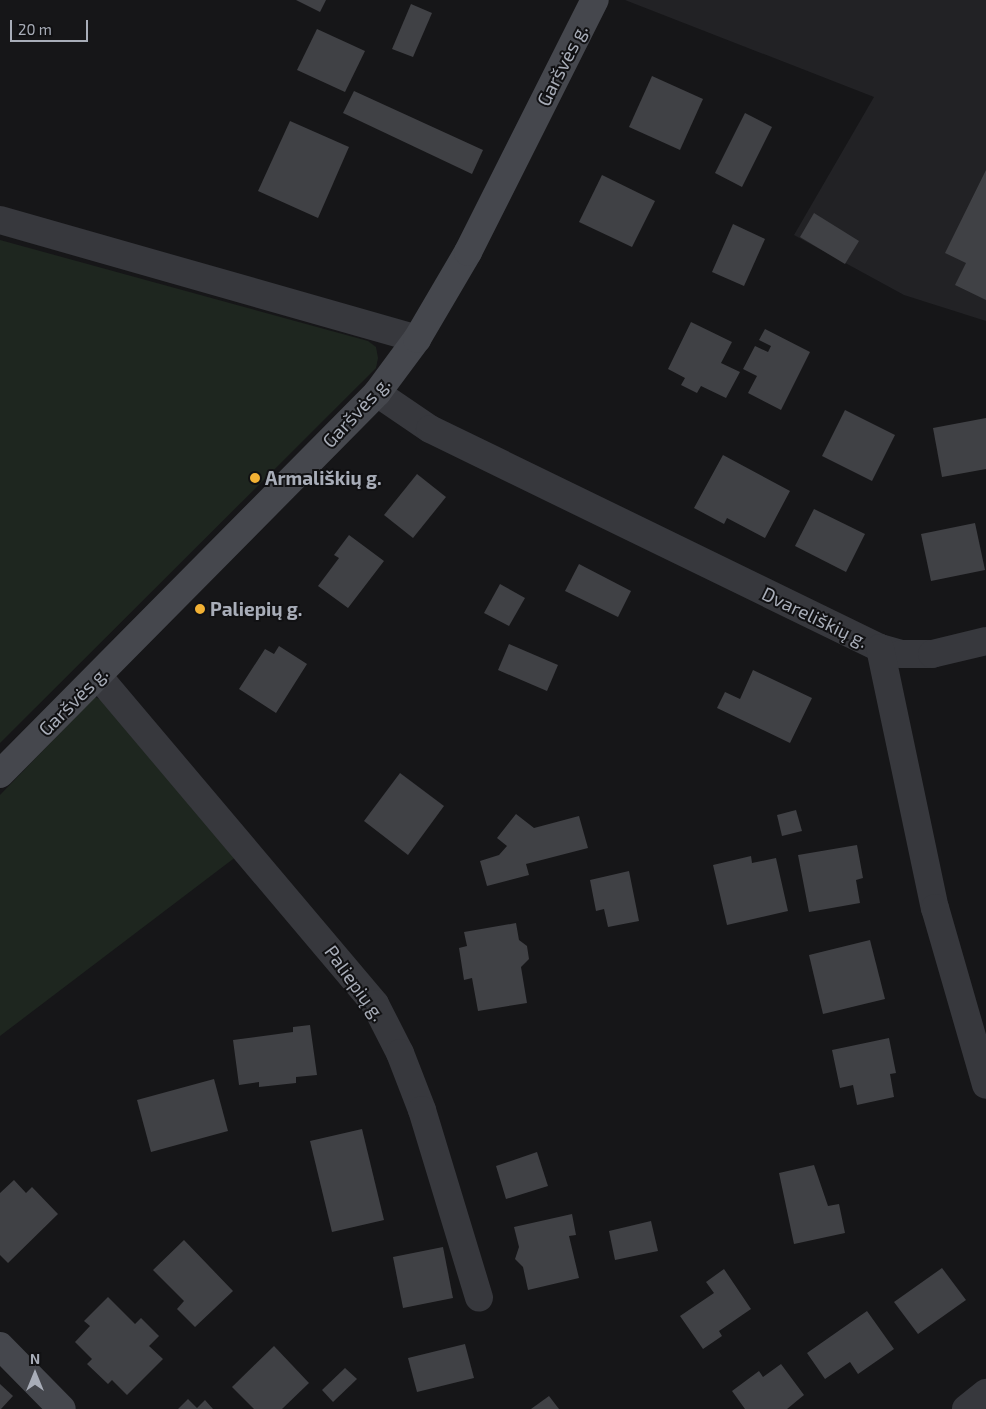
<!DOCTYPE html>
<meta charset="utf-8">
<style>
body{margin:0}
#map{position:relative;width:986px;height:1409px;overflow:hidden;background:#161618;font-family:"Exo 2",sans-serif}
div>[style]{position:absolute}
.built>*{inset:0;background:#222225}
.green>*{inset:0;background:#1e261f}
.building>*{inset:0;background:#404145}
.street>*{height:28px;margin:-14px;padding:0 14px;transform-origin:14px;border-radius:14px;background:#37383d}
.secondary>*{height:28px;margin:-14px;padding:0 14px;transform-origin:14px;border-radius:14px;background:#45474d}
.dots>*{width:14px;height:14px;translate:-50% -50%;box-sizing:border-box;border:2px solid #111113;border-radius:50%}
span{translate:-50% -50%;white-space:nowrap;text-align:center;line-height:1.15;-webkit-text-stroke:4px #111113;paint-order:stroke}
.street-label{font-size:19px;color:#a8adb8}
.poi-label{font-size:19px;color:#a8adb8;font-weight:700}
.left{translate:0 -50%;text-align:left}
.north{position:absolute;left:10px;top:1349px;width:50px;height:50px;-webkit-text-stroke:4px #111113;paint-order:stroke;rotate:0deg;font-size:14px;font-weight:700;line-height:20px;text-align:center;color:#a8adb8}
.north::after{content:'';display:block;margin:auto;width:18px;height:22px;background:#a8adb8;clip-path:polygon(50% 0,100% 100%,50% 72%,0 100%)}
.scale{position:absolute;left:10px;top:20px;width:78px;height:22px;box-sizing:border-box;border:2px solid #a8adb8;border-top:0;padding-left:6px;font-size:15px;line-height:18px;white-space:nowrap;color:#a8adb8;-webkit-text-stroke:4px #111113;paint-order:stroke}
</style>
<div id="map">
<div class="built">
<i style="clip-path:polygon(625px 0,986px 0,986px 321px,904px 295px,794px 235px,874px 97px)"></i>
</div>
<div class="green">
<i style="clip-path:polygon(0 240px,368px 341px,376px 347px,378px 358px,376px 368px,0 743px)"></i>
<i style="clip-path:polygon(95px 697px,112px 705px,237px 856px,0 1036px,0 795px)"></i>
</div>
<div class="building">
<i style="clip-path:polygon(296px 0,326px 0,320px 12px)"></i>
<i style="clip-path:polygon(411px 4px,432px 13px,413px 57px,392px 49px)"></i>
<i style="clip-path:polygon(317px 29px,365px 51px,345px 92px,297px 70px)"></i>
<i style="clip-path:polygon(652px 76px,703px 99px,680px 150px,629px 127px)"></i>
<i style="clip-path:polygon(354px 91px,483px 150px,472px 174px,343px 113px)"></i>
<i style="clip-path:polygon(745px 113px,772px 127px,742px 187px,715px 173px)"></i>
<i style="clip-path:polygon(290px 121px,349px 147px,318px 218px,258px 191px)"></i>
<i style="clip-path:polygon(986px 170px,986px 300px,955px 285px,966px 263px,945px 253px)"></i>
<i style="clip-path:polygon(602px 175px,655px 201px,632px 247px,579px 222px)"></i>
<i style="clip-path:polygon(814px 213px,859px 241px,845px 264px,800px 237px)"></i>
<i style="clip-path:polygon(733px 224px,765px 239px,744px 286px,712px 272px)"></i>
<i style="clip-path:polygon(691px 322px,732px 342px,721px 363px,740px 372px,726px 398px,701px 386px,697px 393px,681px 385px,685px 378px,668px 369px)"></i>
<i style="clip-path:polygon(765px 329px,810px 352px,781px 410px,748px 393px,757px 376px,743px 369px,755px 346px,768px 352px,771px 346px,759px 340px)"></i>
<i style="clip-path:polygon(845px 410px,895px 435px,872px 481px,822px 456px)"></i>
<i style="clip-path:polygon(986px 418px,986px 469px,942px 477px,933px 428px)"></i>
<i style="clip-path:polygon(723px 455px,790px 491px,765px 538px,727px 518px,724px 524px,694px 508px)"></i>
<i style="clip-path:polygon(417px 474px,446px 497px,413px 538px,384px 515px)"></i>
<i style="clip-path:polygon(814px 509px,865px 534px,846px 572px,795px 546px)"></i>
<i style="clip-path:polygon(975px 523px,985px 570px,931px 581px,921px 534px)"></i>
<i style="clip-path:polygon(349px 535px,384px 561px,348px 608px,318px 586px,339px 558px,334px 555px)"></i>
<i style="clip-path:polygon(579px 564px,631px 591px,618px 617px,565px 591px)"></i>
<i style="clip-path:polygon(500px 584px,525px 598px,509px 626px,484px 613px)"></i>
<i style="clip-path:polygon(509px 644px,558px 665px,547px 691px,498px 670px)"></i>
<i style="clip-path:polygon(279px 646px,307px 664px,276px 713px,239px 689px,265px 649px,274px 654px)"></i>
<i style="clip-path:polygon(753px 670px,812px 698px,790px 743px,717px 708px,725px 692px,740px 699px)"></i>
<i style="clip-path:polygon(400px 773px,444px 806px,408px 855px,364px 821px)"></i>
<i style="clip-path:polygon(796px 810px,802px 831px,782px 836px,777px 815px)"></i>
<i style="clip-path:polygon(516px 814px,534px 828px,579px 816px,588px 848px,526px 864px,529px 875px,487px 886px,480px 861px,499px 855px,507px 846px,497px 838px)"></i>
<i style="clip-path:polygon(857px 845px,863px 878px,856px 880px,860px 903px,809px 912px,798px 855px)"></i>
<i style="clip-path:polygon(751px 856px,752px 863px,776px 858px,788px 911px,727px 925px,713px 865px)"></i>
<i style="clip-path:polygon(629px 871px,639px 921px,608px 927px,604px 909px,596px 911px,590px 880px)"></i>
<i style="clip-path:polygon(516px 923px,519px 940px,527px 946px,529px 959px,521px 967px,527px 1003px,478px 1011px,472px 978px,464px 980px,459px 948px,467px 946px,464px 932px)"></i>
<i style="clip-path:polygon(870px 940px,885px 999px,823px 1014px,809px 955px)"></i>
<i style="clip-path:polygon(310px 1025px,317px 1075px,296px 1077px,296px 1083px,259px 1087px,259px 1082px,239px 1085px,233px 1040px,293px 1032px,293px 1027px)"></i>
<i style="clip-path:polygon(889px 1038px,896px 1073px,890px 1074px,894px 1097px,857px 1105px,853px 1085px,840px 1088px,832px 1050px)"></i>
<i style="clip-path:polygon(214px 1079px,228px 1131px,151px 1152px,137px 1100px)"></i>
<i style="clip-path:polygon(362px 1129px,384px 1220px,332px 1232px,310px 1141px)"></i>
<i style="clip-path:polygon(537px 1152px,548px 1186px,506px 1199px,496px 1166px)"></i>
<i style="clip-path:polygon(814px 1165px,828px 1206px,839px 1204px,845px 1233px,794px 1244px,779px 1173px)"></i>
<i style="clip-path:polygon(14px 1180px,26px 1193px,32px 1187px,58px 1214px,8px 1263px,0 1255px,0 1193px)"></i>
<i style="clip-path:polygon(572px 1214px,576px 1235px,569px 1236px,579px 1278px,528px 1290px,523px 1267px,515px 1259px,519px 1247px,514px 1227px)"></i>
<i style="clip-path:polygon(651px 1221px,658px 1251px,615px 1260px,609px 1231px)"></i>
<i style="clip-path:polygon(184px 1240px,233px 1291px,195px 1327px,177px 1309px,184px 1301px,153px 1270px)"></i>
<i style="clip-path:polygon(443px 1247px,453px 1298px,403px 1308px,393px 1257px)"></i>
<i style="clip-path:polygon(942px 1268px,966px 1300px,918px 1334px,894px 1302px)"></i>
<i style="clip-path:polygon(724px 1269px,751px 1309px,719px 1331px,722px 1336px,703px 1349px,680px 1316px,714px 1293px,706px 1282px)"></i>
<i style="clip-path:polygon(108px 1297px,135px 1324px,141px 1318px,159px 1336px,149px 1346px,163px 1359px,127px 1395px,112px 1380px,108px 1384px,87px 1364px,92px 1359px,75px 1342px,90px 1326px,84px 1321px)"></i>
<i style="clip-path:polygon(867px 1311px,894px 1349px,858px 1374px,850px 1362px,825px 1379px,807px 1353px)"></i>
<i style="clip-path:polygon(465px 1344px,474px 1378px,417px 1392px,408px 1358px)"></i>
<i style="clip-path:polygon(274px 1346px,309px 1383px,282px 1409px,254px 1409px,232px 1387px)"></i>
<i style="clip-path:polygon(781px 1364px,804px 1395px,787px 1409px,745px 1409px,732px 1391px,759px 1371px,763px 1377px)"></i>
<i style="clip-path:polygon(345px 1368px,357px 1379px,333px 1402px,322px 1390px)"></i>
<i style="clip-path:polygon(0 1384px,13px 1396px,1px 1409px,0 1409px)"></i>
<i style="clip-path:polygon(549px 1396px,559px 1409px,531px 1409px)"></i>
<i style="clip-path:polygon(188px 1399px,197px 1408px,205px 1400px,213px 1409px,178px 1409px)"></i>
</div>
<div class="street">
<i style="left:0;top:220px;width:434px;rotate:15.9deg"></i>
<i style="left:377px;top:393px;width:64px;rotate:34.2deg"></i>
<i style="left:430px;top:429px;width:500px;rotate:25.95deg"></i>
<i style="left:880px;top:648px;width:22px;rotate:16deg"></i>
<i style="left:901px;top:654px;width:31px"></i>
<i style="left:932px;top:654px;width:56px;rotate:-13.5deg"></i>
<i style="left:880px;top:648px;width:266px;rotate:78.1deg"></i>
<i style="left:935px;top:908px;width:184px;rotate:73.9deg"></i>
<i style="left:98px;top:676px;width:429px;rotate:49.8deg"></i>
<i style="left:375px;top:1004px;width:55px;rotate:63deg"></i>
<i style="left:400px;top:1053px;width:61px;rotate:68.9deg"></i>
<i style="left:422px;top:1110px;width:196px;rotate:73.1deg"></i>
<i style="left:966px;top:1409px;width:26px;rotate:-39deg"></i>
</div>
<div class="secondary">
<i style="left:0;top:774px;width:536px;rotate:-45.3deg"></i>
<i style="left:377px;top:393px;width:67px;rotate:-53.5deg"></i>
<i style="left:417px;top:339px;width:101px;rotate:-59.6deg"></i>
<i style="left:468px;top:252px;width:282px;rotate:-63.3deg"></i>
<i style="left:0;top:1346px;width:88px;rotate:45.5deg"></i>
</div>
<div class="dots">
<i style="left:255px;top:478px;background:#f2b134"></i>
<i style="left:200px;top:609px;background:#f2b134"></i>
</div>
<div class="street-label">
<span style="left:562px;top:65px;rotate:-63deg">Garšvės g.</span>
<span style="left:356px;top:412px;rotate:-47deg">Garšvės g.</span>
<span style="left:815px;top:617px;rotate:26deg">Dvareliškių g.</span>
<span style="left:73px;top:701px;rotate:-45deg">Garšvės g.</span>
<span style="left:355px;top:983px;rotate:54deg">Paliepių g.</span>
</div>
<div class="poi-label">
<span class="left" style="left:265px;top:478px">Armališkių g.</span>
<span class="left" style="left:210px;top:609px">Paliepių g.</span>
</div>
<div class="north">N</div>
<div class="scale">20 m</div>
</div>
